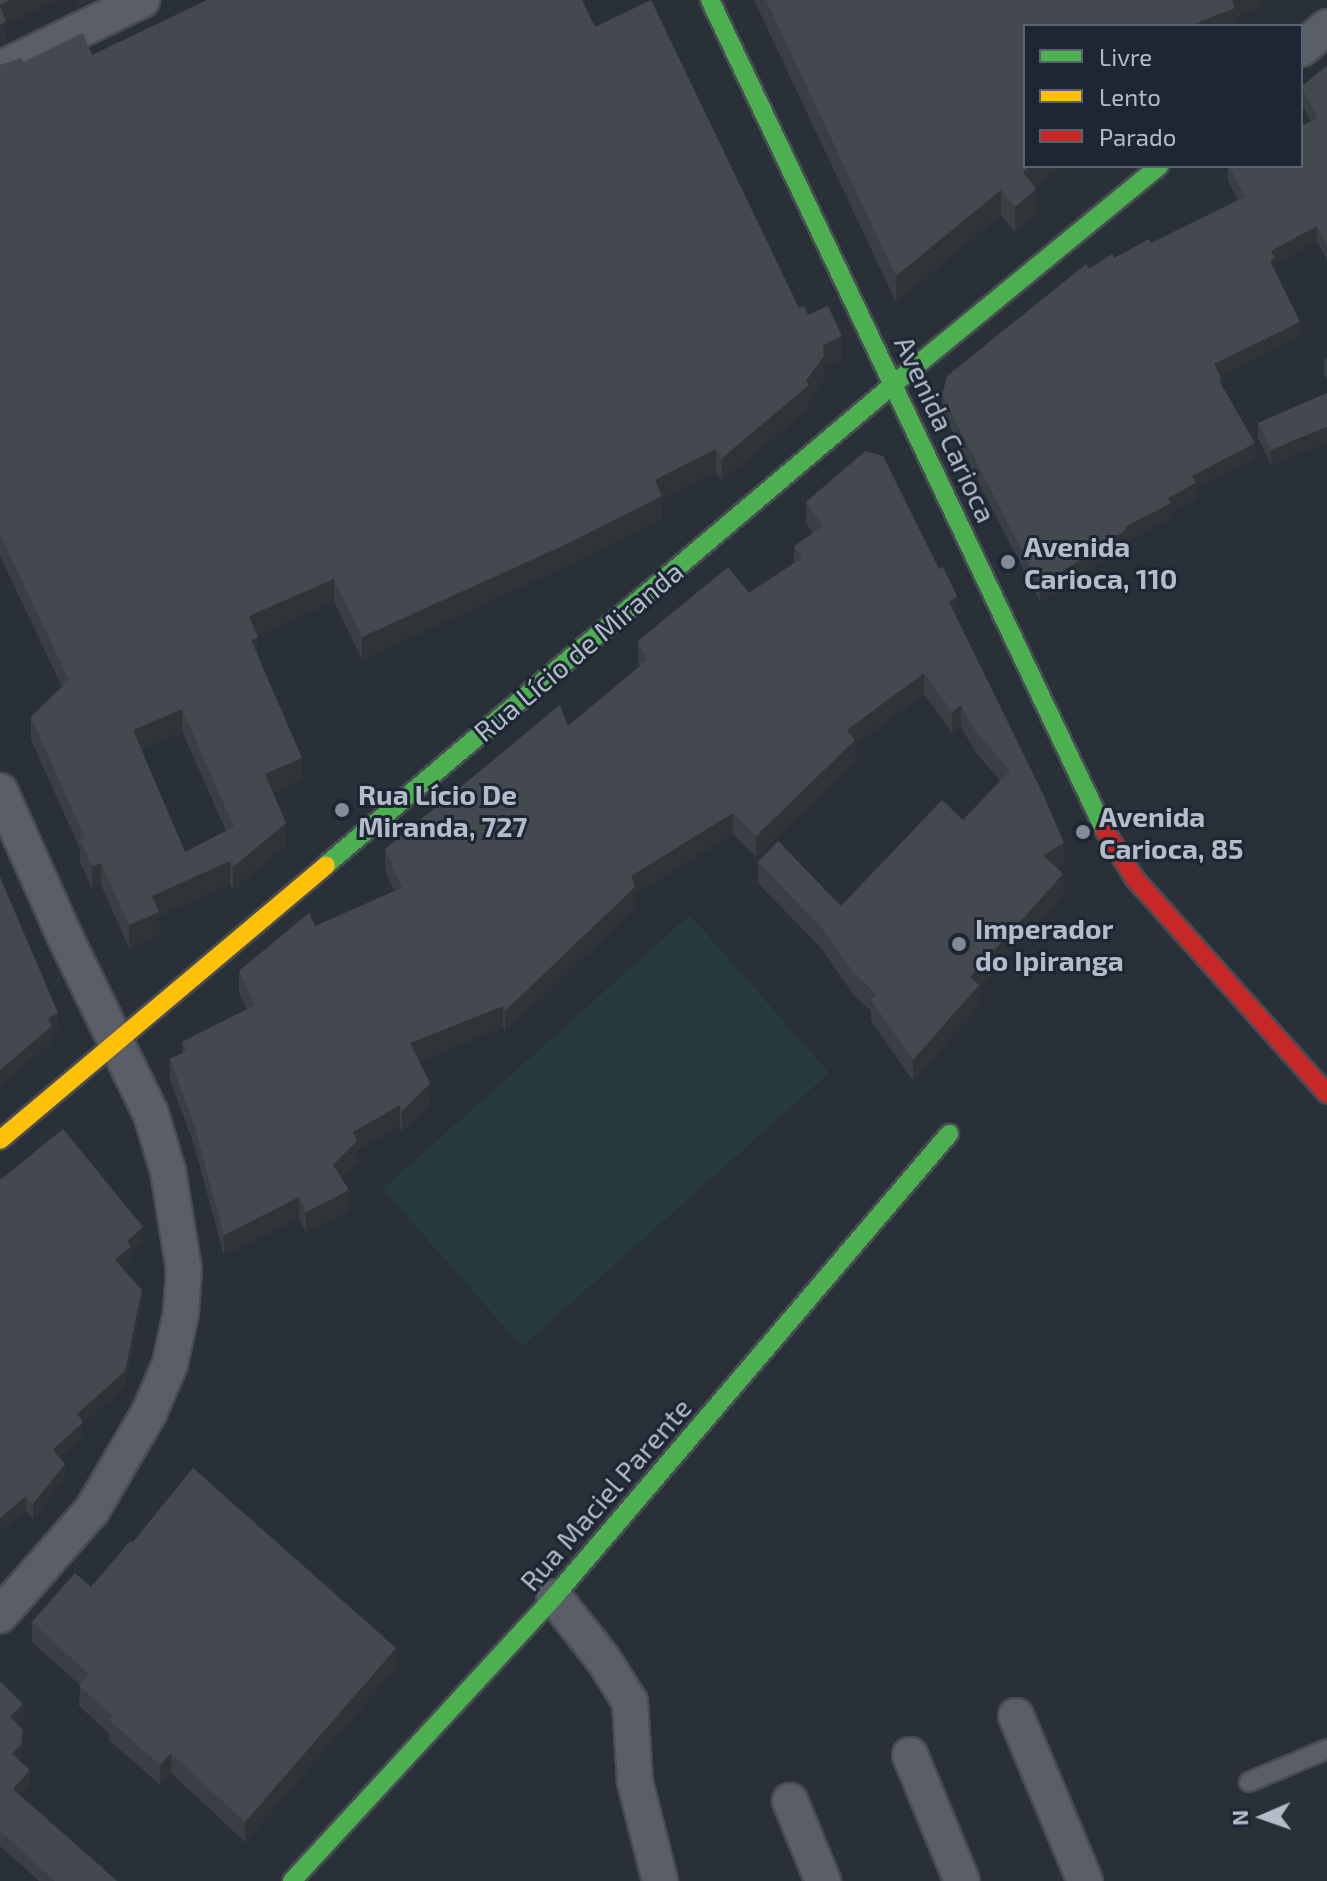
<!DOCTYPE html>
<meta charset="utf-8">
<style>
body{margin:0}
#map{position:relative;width:1327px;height:1881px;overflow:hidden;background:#2a3038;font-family:"Exo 2",sans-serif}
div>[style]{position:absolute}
.green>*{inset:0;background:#273a3e}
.roads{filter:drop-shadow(2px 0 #484c53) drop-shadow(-2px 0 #484c53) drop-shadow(0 2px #484c53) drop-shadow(0 -2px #484c53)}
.lane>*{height:18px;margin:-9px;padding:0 9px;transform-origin:9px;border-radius:9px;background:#5a5e66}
.street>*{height:34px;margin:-17px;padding:0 17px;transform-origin:17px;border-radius:17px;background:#5a5e66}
.fast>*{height:18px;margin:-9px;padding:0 9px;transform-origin:9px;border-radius:9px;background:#4caf50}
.slow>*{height:18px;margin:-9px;padding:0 9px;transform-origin:9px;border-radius:9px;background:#ffc107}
.jam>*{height:18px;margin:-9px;padding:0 9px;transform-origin:9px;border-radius:9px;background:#c62828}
.wall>*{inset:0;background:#3a3f45}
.shaded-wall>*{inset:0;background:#303338}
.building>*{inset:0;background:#444950}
.dots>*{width:22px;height:22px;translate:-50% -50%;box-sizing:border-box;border:4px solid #1d2633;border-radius:50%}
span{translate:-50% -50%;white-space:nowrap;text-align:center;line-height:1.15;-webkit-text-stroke:6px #1d2633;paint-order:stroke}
.street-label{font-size:28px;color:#b4bcc9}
.poi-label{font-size:28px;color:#b4bcc9;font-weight:700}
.left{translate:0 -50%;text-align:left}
.legend{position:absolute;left:1023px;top:24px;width:280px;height:144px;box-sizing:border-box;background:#1d2633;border:2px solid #59626f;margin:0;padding:10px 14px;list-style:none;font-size:24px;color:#b4bcc9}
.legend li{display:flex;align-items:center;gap:16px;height:40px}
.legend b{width:40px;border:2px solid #59626f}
.north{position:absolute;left:1223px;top:1777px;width:80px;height:80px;-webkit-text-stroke:6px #1d2633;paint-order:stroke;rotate:268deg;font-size:22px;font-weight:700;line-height:32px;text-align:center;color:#b4bcc9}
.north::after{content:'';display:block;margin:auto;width:28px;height:36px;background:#b4bcc9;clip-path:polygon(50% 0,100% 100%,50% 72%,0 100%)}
</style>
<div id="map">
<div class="green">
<i style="clip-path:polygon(690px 915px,829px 1073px,522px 1347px,383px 1189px)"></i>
</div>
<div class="roads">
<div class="lane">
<i style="left:1249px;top:1782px;width:85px;rotate:-22.9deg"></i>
</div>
<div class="street">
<i style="left:1301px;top:49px;width:34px;rotate:-40deg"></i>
<i style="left:0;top:69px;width:158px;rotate:-25.9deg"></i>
<i style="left:0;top:791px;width:158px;rotate:66deg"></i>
<i style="left:64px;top:935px;width:199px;rotate:64.1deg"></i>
<i style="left:151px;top:1114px;width:59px;rotate:73.4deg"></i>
<i style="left:168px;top:1171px;width:100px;rotate:80.8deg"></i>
<i style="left:184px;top:1270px;width:43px;rotate:94deg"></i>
<i style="left:181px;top:1313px;width:52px;rotate:102.2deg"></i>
<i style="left:170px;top:1364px;width:53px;rotate:113.2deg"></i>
<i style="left:149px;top:1413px;width:113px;rotate:120.4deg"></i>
<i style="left:92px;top:1510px;width:140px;rotate:131.2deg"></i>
<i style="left:554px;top:1597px;width:79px;rotate:51.7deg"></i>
<i style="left:603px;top:1659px;width:51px;rotate:57.9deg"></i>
<i style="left:630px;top:1702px;width:80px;rotate:86.4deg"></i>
<i style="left:635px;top:1782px;width:102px;rotate:75.8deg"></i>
<i style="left:1016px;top:1716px;width:179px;rotate:67.3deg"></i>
<i style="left:910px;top:1755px;width:136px;rotate:67.6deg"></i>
<i style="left:790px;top:1801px;width:87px;rotate:67.6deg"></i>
</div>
<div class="fast">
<i style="left:710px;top:0;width:918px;rotate:64.58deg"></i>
<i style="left:326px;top:865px;width:746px;rotate:-40.27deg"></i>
<i style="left:895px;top:383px;width:342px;rotate:-39.4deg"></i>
<i style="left:292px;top:1881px;width:386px;rotate:-47.3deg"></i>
<i style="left:554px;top:1597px;width:609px;rotate:-49.53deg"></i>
</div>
<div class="slow">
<i style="left:0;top:1140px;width:426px;rotate:-40.1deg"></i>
</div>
<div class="jam">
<i style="left:1104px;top:829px;width:59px;rotate:58.2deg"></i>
<i style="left:1135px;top:879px;width:288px;rotate:48.2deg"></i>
</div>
</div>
<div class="wall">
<i style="clip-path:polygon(754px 0,1261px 0,1261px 5px,1235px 19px,1235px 26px,1025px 26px,1025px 166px,1062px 166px,1035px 187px,1036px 214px,1015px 232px,1001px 215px,896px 302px)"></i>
<i style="clip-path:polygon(evenodd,595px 27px,799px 308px,808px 315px,842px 359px,824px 367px,824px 379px,809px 400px,809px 408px,722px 481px,716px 472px,662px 499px,662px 518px,571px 564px,362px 660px,334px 601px,258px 635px,258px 657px,302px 780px,273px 793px,286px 846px,233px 890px,230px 884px,159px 916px,159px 935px,129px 948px,101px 885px,92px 889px,80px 862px,80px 849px,31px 740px,31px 717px,62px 687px,0 556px,0 65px,92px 55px,595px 27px,182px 731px,226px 831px,185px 852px,141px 749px,182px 731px)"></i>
<i style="clip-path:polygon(1327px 68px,1327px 260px,1317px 241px,1275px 264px,1275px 271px,1300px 337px,1221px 376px,1221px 386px,1255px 459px,1196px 489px,1196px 499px,1171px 511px,1171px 518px,1126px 542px,1126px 545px,1040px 602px,942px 411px,942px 395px,1089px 269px,1151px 243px,1238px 200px,1228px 180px,1228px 166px,1301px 166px,1311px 121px,1301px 102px,1301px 87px)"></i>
<i style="clip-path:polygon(1327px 357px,1327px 379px,1324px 374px,1324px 359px)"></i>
<i style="clip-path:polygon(1327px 393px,1271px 465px,1258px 438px,1258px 423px)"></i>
<i style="clip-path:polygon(806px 502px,956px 618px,1064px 865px,1057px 868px,1063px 895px,979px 988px,979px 1006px,913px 1081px,871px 1021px,871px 1011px,853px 994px,821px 948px,758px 883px,758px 862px,841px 906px,963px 820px,1000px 781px,974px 750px,961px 726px,952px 733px,924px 694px,855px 745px,855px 762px,756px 857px,733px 834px,635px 894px,635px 908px,505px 1032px,503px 1027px,419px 1061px,430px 1104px,402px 1132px,400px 1126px,357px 1151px,357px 1162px,341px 1178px,349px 1211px,306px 1233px,299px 1218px,224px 1256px,194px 1145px,170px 1080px,170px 1059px,182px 1053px,182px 1042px,247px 1009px,239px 993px,239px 971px,315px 926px,394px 891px,385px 870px,385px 849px,568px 726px,640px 666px,638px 662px,638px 641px,749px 593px,794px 563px,794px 546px,813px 533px,806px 523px)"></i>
<i style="clip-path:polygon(0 1180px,143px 1242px,131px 1251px,131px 1260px,122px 1268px,142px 1304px,125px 1386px,83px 1423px,83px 1436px,59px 1458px,65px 1479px,33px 1519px,26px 1510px,0 1532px)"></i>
<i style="clip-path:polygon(132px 1543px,396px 1668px,245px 1842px,171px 1773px,160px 1785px,109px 1740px,109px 1733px,79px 1706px,80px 1685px,32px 1642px,32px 1622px,91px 1587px)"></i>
<i style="clip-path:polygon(0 1681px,23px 1718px,17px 1724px,23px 1744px,21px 1758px,19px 1760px,30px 1784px,20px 1795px,117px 1881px,39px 1881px,0 1846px)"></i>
</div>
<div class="shaded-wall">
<i style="clip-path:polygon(10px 0,58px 0,6px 25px,6px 44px,0 47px,0 5px)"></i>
<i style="clip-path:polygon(76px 0,92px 0,76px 7px)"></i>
<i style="clip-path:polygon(1231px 0,1261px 0,1261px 5px,1235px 19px,1235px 26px,1190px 26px)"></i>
<i style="clip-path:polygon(1030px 166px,1061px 166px,1023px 198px,1023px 172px)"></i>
<i style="clip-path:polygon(1036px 189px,1036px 214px,1015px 232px,1015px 207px)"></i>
<i style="clip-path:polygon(1001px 190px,1001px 215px,896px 302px,896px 276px)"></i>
<i style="clip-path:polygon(1317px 226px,1317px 241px,1275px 264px,1275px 274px,1270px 261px,1271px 251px)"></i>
<i style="clip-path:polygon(1300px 322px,1300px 337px,1214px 379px,1214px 364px)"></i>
<i style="clip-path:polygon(842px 336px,842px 359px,824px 367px,824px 379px,809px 400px,809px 408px,722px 481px,722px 458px,823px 345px)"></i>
<i style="clip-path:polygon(1327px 427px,1327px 443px,1271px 465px,1271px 450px)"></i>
<i style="clip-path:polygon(1255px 443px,1255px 459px,1196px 489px,1196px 499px,1171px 511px,1171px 518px,1126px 542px,1126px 545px,1040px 602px,1040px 586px,1168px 498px,1192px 476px)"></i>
<i style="clip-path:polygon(716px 449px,716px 472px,662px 499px,662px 518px,571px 564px,362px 660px,362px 637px,655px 480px)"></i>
<i style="clip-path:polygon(334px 579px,334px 601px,249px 639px,249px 616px)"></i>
<i style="clip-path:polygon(957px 596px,957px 617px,949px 602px)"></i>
<i style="clip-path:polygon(258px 637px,258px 659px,251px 640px)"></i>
<i style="clip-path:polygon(924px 673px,924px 694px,855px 745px,855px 762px,756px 857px,756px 836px,847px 730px)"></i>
<i style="clip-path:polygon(961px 705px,961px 726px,952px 733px,952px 712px)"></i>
<i style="clip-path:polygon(182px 709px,182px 731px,133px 752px,133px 730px)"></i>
<i style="clip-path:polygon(302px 758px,302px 780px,265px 796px,265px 774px)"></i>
<i style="clip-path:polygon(733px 813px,733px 834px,635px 894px,635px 908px,505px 1032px,505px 1011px,631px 876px)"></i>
<i style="clip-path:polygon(286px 823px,286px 846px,233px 890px,233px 867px)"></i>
<i style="clip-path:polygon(1064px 843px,1064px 865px,1043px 876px,1043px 855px)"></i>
<i style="clip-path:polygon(230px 861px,230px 884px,159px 916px,159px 935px,129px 948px,129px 925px,152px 896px)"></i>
<i style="clip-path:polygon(101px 863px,101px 885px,92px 889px,92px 866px)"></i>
<i style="clip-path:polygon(1063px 874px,1063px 895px,979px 988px,979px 1006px,913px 1081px,913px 1060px,970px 977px)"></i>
<i style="clip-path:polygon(503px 1006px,503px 1027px,410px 1064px,410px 1043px)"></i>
<i style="clip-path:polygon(58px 1013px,58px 1029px,52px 1033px,52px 1042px,0 1086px,0 1070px,48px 1019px)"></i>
<i style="clip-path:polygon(430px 1083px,430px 1104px,402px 1132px,402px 1111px)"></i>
<i style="clip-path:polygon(400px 1105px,400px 1126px,357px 1151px,357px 1162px,333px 1186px,333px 1165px,353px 1132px)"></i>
<i style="clip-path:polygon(349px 1190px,349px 1211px,306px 1233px,306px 1212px)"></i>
<i style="clip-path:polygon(299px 1197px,299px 1218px,224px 1256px,224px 1235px)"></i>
<i style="clip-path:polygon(143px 1227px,143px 1242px,131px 1251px,131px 1260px,115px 1274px,115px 1260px,127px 1241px)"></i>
<i style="clip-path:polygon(142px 1290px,142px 1304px,125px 1386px,83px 1423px,83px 1436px,53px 1464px,53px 1450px,77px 1414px)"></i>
<i style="clip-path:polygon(65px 1464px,65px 1479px,33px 1519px,33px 1504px)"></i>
<i style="clip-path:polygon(26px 1496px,26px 1510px,0 1532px,0 1518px)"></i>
<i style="clip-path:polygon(396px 1648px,396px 1668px,245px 1842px,245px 1822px)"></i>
<i style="clip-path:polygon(23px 1704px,23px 1718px,10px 1731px,10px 1717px)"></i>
<i style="clip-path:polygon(23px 1730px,23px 1744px,21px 1758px,12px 1769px,12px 1754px)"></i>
<i style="clip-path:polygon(171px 1753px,171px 1773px,160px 1785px,160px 1765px)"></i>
<i style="clip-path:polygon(30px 1770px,30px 1784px,13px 1803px,13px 1789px)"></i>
</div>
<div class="building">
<i style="clip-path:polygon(0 0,10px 0,0 5px)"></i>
<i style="clip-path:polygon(evenodd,207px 0,582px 0,595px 27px,651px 0,799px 308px,804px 306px,808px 315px,828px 306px,842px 336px,823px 345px,824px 356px,806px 381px,809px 385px,722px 458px,716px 449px,655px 480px,662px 496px,571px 542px,362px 637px,334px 579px,249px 616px,258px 637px,251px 640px,302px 758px,265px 774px,286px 823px,233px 867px,230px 861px,152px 896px,159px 912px,129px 925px,101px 863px,92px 866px,80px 840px,85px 838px,31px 717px,69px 680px,0 534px,0 65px,21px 58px,23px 62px,83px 33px,92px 55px,207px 0,182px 709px,234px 827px,185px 852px,133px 730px,182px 709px)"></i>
<i style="clip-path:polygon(766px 0,1232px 0,1235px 8px,1190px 26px,1025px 26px,1025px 166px,1030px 166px,1023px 172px,1036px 189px,1015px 207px,1001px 190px,896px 276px)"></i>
<i style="clip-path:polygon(0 7px,6px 21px,0 25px)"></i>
<i style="clip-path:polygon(1326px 66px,1327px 68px,1327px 245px,1317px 226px,1271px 251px,1275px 258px,1270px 261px,1300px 322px,1214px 364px,1221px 377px,1218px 379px,1255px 443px,1192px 476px,1196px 483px,1168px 498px,1171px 503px,1125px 527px,1126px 530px,1040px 586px,942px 395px,947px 376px,1086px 264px,1089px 269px,1112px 254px,1114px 258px,1149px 239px,1151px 243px,1245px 197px,1229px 166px,1301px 166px,1301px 126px,1318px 118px,1301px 87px)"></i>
<i style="clip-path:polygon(1327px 393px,1327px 427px,1271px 450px,1258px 423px)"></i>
<i style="clip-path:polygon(865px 451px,883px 456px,939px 569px,943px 567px,957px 596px,949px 602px,1043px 794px,1064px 843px,1043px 855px,1063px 874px,970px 977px,979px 985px,913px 1060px,871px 1000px,877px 995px,853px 972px,821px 927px,758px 862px,778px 841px,841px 906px,942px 800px,963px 820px,1010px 771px,974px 729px,961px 705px,952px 712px,924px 673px,847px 730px,855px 740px,756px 836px,733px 813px,631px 876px,635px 887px,505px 1011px,503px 1006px,410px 1043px,430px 1083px,402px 1111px,400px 1105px,353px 1132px,357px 1141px,333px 1165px,349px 1190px,306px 1212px,299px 1197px,224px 1235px,194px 1124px,170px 1059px,187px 1051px,182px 1042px,255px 1005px,239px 971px,309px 913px,315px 926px,402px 888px,385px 849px,560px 705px,568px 726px,647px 660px,638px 641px,728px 567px,749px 593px,802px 558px,794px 546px,823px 526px,806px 502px)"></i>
<i style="clip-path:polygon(0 877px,58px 1013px,48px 1019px,52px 1026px,0 1070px)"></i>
<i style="clip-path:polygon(63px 1129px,143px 1227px,127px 1241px,131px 1246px,115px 1260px,142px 1290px,125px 1371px,77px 1414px,83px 1422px,53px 1450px,65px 1464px,33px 1504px,26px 1496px,0 1518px,0 1180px)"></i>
<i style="clip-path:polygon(193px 1468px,396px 1648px,245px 1822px,171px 1753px,160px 1765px,109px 1720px,113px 1716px,79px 1686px,89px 1674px,32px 1622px,75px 1573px,91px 1587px,130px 1541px,132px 1543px)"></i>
<i style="clip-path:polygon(0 1681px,23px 1704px,10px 1717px,23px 1730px,21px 1744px,12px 1754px,30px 1770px,13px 1789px,117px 1881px,55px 1881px,0 1831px)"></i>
</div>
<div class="dots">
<i style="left:1008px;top:562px;background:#848b96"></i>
<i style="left:342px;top:810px;background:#848b96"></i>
<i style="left:1083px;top:832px;background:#848b96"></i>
<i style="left:959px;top:944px;background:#848b96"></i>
</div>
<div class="street-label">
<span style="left:946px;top:429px;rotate:65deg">Avenida Carioca</span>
<span style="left:578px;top:651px;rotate:-40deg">Rua Lício de Miranda</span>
<span style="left:605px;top:1494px;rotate:-49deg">Rua Maciel Parente</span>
</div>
<div class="poi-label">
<span class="left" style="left:1024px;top:562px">Avenida<br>Carioca, 110</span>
<span class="left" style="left:358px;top:810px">Rua Lício De<br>Miranda, 727</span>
<span class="left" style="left:1099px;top:832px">Avenida<br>Carioca, 85</span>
<span class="left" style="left:975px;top:944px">Imperador<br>do Ipiranga</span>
</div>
<ul class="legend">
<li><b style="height:10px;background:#4caf50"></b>Livre</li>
<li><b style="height:10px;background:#ffc107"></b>Lento</li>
<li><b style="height:10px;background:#c62828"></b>Parado</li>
</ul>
<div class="north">N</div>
</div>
